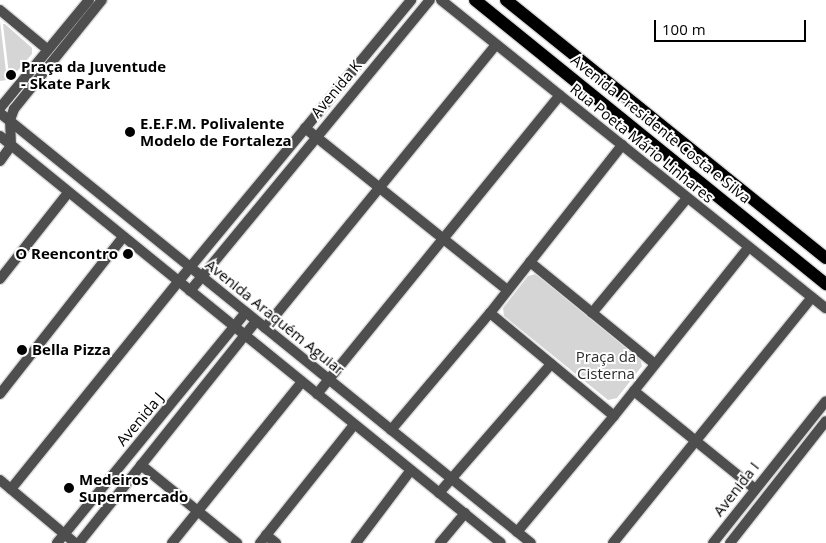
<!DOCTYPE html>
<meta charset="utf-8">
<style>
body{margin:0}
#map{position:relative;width:826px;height:543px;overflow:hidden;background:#fff;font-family:"Open Sans",sans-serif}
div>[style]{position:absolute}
.green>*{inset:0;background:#d5d5d5}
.roads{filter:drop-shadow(1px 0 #dbdbdb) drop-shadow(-1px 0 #dbdbdb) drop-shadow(0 1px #dbdbdb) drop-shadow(0 -1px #dbdbdb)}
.minor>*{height:10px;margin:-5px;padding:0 5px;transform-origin:5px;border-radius:5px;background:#4e4e4e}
.tertiary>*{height:10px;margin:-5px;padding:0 5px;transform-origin:5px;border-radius:5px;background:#4e4e4e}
.primary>*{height:12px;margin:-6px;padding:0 6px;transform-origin:6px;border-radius:6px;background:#000}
.dots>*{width:14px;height:14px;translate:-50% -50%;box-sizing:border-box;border:2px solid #fff;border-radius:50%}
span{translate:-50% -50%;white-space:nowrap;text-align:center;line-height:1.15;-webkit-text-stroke:4px #fff;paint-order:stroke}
.poi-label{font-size:15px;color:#000;font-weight:700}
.left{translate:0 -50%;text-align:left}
.right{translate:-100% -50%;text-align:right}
.street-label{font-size:15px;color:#000}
.park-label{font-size:15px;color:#2c2c2c}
.scale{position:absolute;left:654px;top:20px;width:152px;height:22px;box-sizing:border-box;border:2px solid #000;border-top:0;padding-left:6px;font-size:15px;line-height:18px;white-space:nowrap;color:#000;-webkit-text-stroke:4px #fff;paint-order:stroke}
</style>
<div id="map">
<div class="green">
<i style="clip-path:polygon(0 21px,7px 80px,0 81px)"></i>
<i style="clip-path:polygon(3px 24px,5px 24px,32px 48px,32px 54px,13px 76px,9px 75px)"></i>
<i style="clip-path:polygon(536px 274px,640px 357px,642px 366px,617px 398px,608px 400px,504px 316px,503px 308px,528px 276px)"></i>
</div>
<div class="roads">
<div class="minor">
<i style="left:441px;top:0;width:493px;rotate:38.7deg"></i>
<i style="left:0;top:10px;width:62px;rotate:39.8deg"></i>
<i style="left:305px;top:128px;width:259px;rotate:38.7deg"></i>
<i style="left:530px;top:262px;width:161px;rotate:39.2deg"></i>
<i style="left:0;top:279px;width:110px;rotate:-51.7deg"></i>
<i style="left:490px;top:313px;width:161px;rotate:39.7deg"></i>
<i style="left:592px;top:313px;width:149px;rotate:-50.4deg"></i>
<i style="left:265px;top:328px;width:365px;rotate:-50.8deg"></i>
<i style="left:634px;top:391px;width:156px;rotate:39deg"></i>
<i style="left:0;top:394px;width:199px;rotate:-51.9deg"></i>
<i style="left:317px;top:394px;width:385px;rotate:-50.9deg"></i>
<i style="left:391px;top:430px;width:153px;rotate:-49.8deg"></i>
<i style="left:490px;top:313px;width:214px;rotate:-51.8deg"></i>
<i style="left:141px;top:465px;width:124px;rotate:39.1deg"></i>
<i style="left:0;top:480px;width:98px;rotate:40deg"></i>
<i style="left:11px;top:489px;width:266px;rotate:-51.1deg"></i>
<i style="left:439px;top:493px;width:171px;rotate:-49deg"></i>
<i style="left:517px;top:532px;width:151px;rotate:-50.1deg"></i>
<i style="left:614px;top:416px;width:215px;rotate:-51.4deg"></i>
<i style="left:266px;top:535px;width:13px;rotate:39deg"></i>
<i style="left:172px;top:543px;width:207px;rotate:-51.1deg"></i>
<i style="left:260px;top:543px;width:151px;rotate:-51.5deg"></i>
<i style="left:356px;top:543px;width:91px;rotate:-53deg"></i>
<i style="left:440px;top:543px;width:39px;rotate:-50deg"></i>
<i style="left:613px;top:543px;width:316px;rotate:-51deg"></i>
</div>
<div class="tertiary">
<i style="left:0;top:108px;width:140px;rotate:-50.5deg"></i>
<i style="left:0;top:113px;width:683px;rotate:39deg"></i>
<i style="left:0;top:136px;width:645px;rotate:39.09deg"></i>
<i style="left:0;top:161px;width:19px;rotate:-54deg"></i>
<i style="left:11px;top:146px;width:26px;rotate:-92deg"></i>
<i style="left:10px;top:120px;width:12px;rotate:-70deg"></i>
<i style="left:14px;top:109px;width:140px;rotate:-51.1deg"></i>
<i style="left:178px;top:282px;width:366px;rotate:-50.4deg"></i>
<i style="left:190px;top:291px;width:377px;rotate:-50.5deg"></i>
<i style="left:57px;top:543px;width:297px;rotate:-50.7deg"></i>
<i style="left:79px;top:543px;width:284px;rotate:-51.4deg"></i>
<i style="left:713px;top:543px;width:181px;rotate:-51.5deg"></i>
<i style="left:730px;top:543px;width:155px;rotate:-51.8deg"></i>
</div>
<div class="primary">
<i style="left:475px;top:0;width:452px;rotate:39deg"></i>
<i style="left:506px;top:0;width:411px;rotate:38.9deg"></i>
</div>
</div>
<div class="dots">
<i style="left:11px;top:75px;background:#000"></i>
<i style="left:130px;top:132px;background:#000"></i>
<i style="left:128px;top:254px;background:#000"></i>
<i style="left:22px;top:350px;background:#000"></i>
<i style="left:69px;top:488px;background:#000"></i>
</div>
<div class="poi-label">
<span class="left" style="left:21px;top:75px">Praça da Juventude<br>- Skate Park</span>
<span class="left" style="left:140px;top:132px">E.E.F.M. Polivalente<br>Modelo de Fortaleza</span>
<span class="right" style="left:118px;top:254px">O Reencontro</span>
<span class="left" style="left:32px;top:350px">Bella Pizza</span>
<span class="left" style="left:79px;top:488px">Medeiros<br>Supermercado</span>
</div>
<div class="street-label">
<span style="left:336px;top:89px;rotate:-50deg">Avenida K</span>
<span style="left:661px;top:129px;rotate:39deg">Avenida Presidente Costa e Silva</span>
<span style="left:642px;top:143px;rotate:39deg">Rua Poeta Mário Linhares</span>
<span style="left:275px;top:317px;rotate:39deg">Avenida Araquém Aguiar</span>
<span style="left:140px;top:419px;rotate:-50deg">Avenida J</span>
<span style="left:736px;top:489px;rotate:-52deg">Avenida I</span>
</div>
<div class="park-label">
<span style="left:606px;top:365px">Praça da<br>Cisterna</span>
</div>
<div class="scale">100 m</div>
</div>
